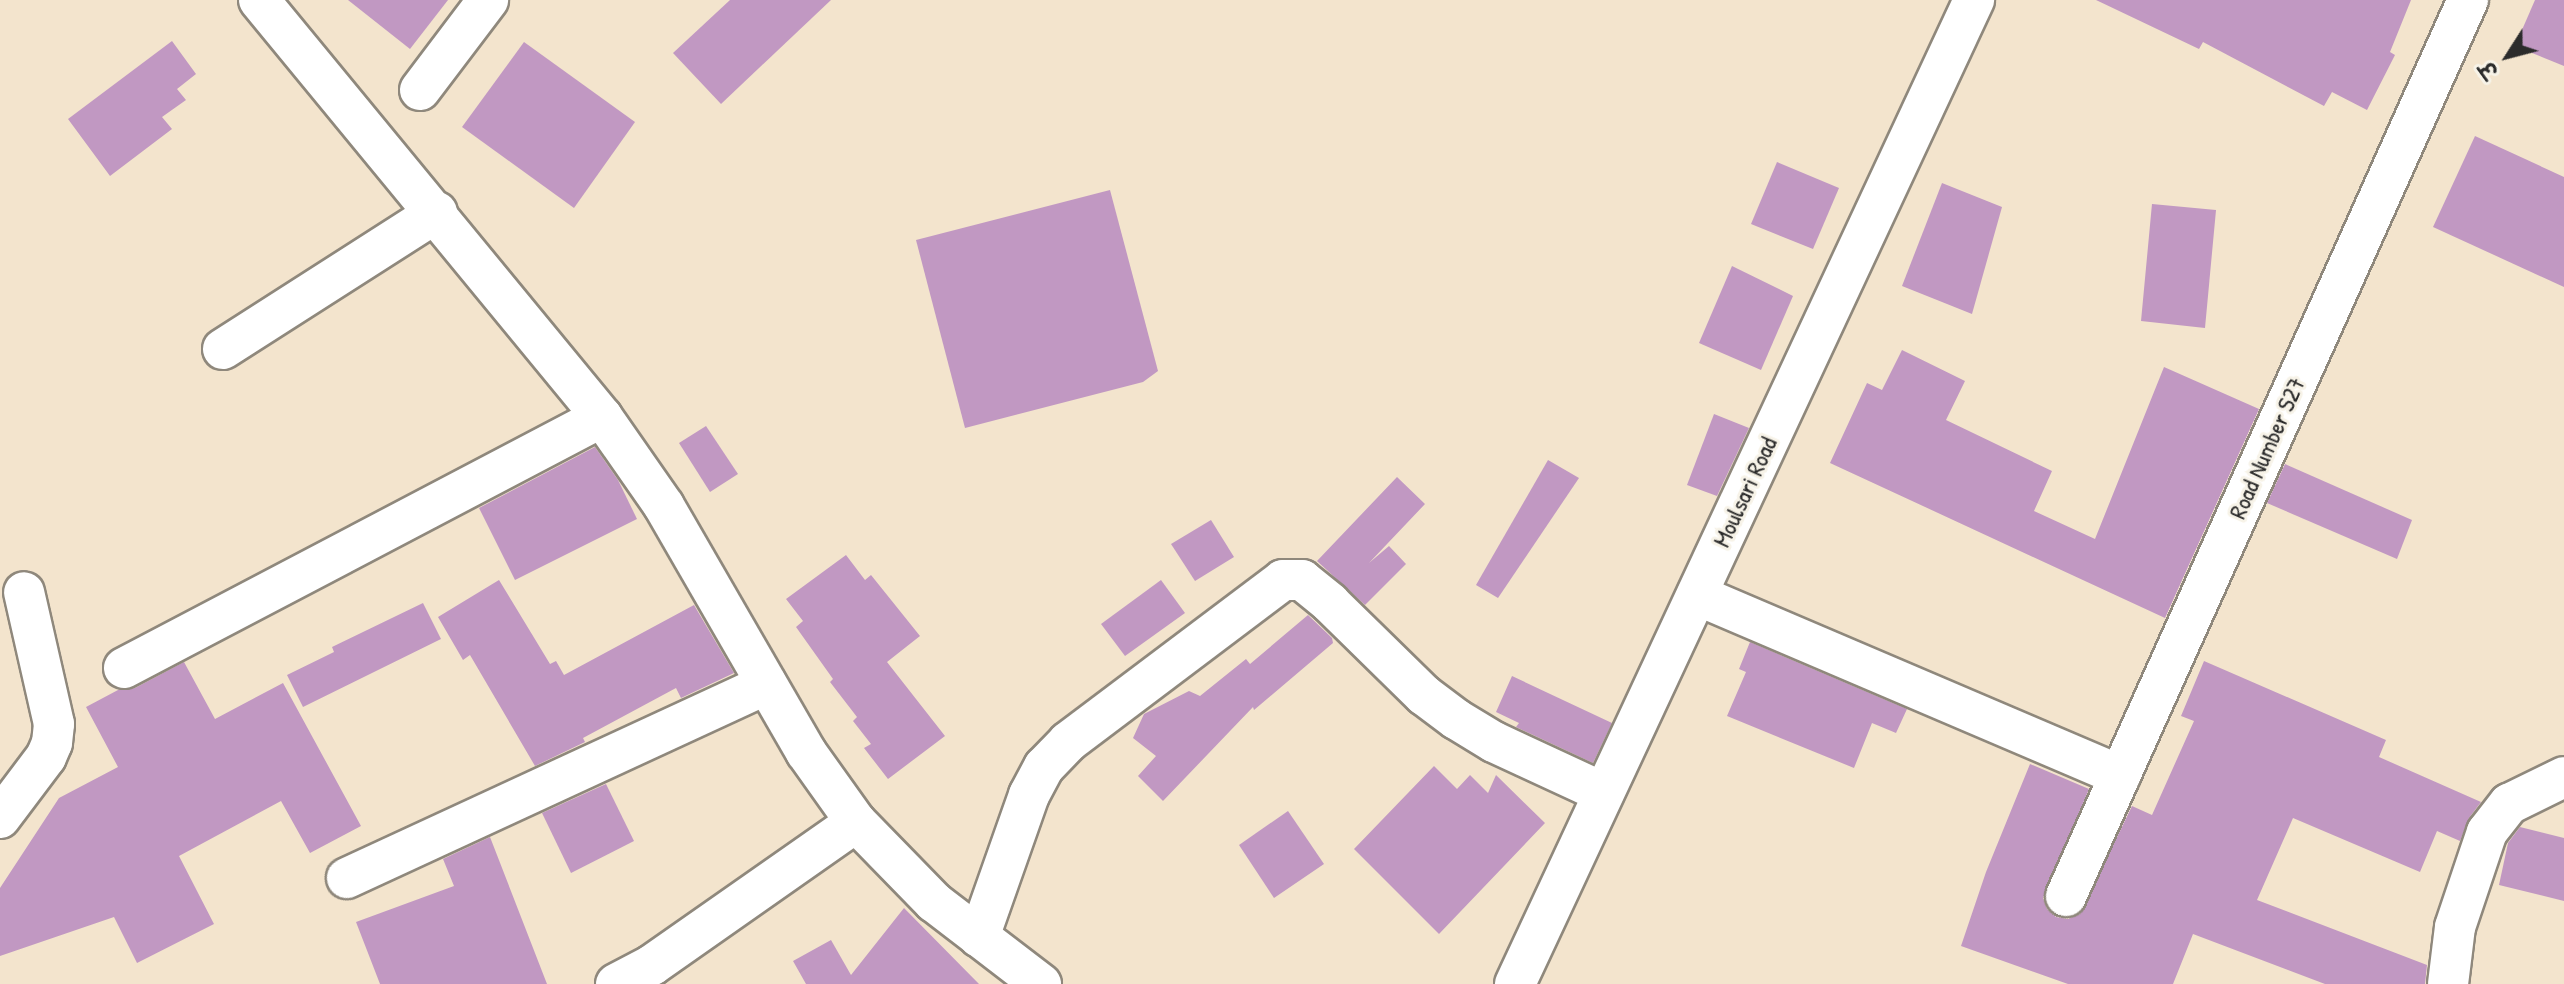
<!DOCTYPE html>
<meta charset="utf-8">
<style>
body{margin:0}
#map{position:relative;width:2564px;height:984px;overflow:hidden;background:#f3e4cd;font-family:"Patrick Hand","Playpen Sans Deva",sans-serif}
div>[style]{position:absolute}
.building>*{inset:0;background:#c198c2}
.roads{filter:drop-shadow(2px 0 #8f887c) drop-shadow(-2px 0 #8f887c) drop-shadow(0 2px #8f887c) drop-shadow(0 -2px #8f887c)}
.minor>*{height:40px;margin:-20px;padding:0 20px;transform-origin:20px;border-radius:20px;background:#fff}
span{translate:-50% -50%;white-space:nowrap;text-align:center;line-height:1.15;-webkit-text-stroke:6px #f7f3e8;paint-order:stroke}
.street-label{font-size:24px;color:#2b2b2b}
.north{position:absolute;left:2468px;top:16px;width:80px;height:80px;-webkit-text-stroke:6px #f7f3e8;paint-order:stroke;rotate:234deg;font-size:22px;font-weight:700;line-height:32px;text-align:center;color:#2b2b2b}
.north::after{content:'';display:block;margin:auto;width:28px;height:36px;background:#2b2b2b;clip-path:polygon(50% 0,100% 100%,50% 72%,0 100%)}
</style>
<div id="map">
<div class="building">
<i style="clip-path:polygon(348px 0,448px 0,410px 49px)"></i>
<i style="clip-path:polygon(730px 0,831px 0,721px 104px,673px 53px)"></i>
<i style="clip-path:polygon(2096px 0,2411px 0,2390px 52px,2395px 55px,2367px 110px,2332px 92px,2324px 106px,2203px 42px,2199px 49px)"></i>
<i style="clip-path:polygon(2535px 0,2564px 0,2564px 66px,2515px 46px)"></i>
<i style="clip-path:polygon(172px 41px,196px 74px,177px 89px,186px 100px,162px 117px,172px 129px,110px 176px,68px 119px)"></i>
<i style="clip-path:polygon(524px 42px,635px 122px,574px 208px,462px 127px)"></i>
<i style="clip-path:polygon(2475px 136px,2564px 177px,2564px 287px,2433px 227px)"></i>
<i style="clip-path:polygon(1777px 162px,1839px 188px,1813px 249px,1751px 224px)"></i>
<i style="clip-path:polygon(1942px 183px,2002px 207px,1972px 314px,1902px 286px)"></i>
<i style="clip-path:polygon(1110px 190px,1158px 371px,1143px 382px,965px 428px,916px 240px)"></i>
<i style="clip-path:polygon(2152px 204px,2216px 210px,2205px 328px,2141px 321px)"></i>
<i style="clip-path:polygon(1732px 266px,1793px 296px,1761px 370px,1699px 343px)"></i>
<i style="clip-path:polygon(1902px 350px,1965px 381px,1946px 420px,2052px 471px,2034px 511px,2095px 539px,2164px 367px,2259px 409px,2165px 618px,1830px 463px,1867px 383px,1882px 390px)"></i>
<i style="clip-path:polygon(1714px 414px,1749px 428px,1717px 496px,1687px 485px)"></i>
<i style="clip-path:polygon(706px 426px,738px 474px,710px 492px,679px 443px)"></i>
<i style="clip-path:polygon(595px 447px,618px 480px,637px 519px,515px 580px,479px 508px)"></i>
<i style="clip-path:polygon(1548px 460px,1579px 478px,1498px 598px,1476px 585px)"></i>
<i style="clip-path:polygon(2285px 464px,2412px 520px,2397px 559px,2267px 503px)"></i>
<i style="clip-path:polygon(1397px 477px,1425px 504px,1369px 563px,1389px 546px,1406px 564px,1365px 605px,1317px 561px)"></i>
<i style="clip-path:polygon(1211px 520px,1234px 557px,1195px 581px,1171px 544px)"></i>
<i style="clip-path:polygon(846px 555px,865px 580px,871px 575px,920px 636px,887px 662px,945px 736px,888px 779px,864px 748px,871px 744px,853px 721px,857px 717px,830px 682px,833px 679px,796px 627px,803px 621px,786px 599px)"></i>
<i style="clip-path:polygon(499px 580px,550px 664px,556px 661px,564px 675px,694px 605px,734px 673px,681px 698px,676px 688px,583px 738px,585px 742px,535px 766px,470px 655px,463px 660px,438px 617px)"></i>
<i style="clip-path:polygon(1161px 580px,1185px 613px,1125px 656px,1101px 624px)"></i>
<i style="clip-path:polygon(423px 603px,441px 639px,303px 707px,287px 675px,334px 652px,332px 647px)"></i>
<i style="clip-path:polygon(1308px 615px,1332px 638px,1333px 643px,1254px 710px,1253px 707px,1163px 801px,1138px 776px,1156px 756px,1133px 738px,1144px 714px,1189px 691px,1200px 696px,1246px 659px,1250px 664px)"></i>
<i style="clip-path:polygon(1750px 642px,1907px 709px,1896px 733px,1872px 723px,1854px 768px,1727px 716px,1746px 672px,1739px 669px)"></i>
<i style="clip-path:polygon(2204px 661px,2386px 740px,2379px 757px,2481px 802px,2469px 818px,2460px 841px,2437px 831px,2420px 872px,2293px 818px,2257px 900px,2427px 965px,2425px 984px,2325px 984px,2193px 934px,2173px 984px,2068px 984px,1961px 946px,1986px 872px,2030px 764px,2089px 789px,2043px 898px,2047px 909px,2056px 917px,2068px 919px,2080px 914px,2132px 806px,2152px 815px,2194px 721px,2181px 716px)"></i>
<i style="clip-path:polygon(184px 662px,215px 719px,283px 683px,361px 826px,310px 853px,281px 801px,179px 856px,214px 924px,137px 963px,114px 917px,0 956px,0 888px,59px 798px,118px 767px,86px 707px,118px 690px,135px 688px)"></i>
<i style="clip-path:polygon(1512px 676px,1612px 723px,1593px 763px,1516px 727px,1519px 723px,1496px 712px)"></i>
<i style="clip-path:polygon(1434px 766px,1457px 789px,1470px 775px,1488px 793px,1496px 775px,1545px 823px,1439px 934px,1354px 849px)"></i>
<i style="clip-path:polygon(606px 784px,634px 841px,571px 873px,542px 813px)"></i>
<i style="clip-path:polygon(1288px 811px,1324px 864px,1274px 898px,1239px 845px)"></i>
<i style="clip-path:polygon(2520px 827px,2564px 838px,2564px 901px,2499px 885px,2508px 843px)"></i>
<i style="clip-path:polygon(490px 837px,547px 984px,380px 984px,356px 922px,454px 886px,443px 859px)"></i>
<i style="clip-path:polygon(904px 908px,979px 984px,806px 984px,793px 961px,831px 940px,851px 975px)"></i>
</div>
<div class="roads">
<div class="minor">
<i style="left:259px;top:0;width:540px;rotate:50.56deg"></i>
<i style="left:602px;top:417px;width:108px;rotate:55.1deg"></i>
<i style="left:664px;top:506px;width:284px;rotate:60deg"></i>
<i style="left:806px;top:752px;width:86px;rotate:54.5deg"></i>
<i style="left:856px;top:822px;width:112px;rotate:45.7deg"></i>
<i style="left:934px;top:902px;width:135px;rotate:37.5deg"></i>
<i style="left:420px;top:90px;width:113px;rotate:-52.9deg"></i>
<i style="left:223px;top:349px;width:254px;rotate:-32.6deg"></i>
<i style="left:1697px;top:595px;width:460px;rotate:23.1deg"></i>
<i style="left:124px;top:668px;width:540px;rotate:-27.7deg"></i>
<i style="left:0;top:818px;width:76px;rotate:-53deg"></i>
<i style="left:46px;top:757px;width:15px;rotate:-67deg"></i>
<i style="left:52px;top:743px;width:19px;rotate:-84deg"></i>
<i style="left:54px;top:724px;width:135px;rotate:-102.8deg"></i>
<i style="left:347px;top:878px;width:462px;rotate:-24.8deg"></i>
<i style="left:2066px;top:896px;width:982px;rotate:-65.84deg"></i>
<i style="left:979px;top:937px;width:151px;rotate:-70.6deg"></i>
<i style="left:1029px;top:795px;width:32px;rotate:-62deg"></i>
<i style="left:1044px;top:767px;width:35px;rotate:-46deg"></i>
<i style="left:1068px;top:742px;width:269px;rotate:-37deg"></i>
<i style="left:1283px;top:580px;width:19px"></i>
<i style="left:1302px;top:580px;width:36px;rotate:39deg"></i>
<i style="left:1330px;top:603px;width:132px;rotate:44.4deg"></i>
<i style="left:1424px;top:695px;width:40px;rotate:37deg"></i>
<i style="left:1456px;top:719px;width:44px;rotate:31.2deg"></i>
<i style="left:1494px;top:742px;width:121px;rotate:24.9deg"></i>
<i style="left:616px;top:984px;width:41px;rotate:-27.8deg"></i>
<i style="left:652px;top:965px;width:249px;rotate:-35deg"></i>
<i style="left:1515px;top:984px;width:1086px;rotate:-64.99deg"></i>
<i style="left:2448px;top:984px;width:57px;rotate:-83deg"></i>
<i style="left:2455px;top:927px;width:100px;rotate:-71.4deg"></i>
<i style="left:2487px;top:832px;width:36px;rotate:-52deg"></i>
<i style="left:2509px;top:804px;width:61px;rotate:-26.1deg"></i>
</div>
</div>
<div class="street-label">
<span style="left:2267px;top:448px;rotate:-66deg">Road Number S27</span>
<span style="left:1745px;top:492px;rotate:-65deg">Moulsari Road</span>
</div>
<div class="north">उ</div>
</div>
